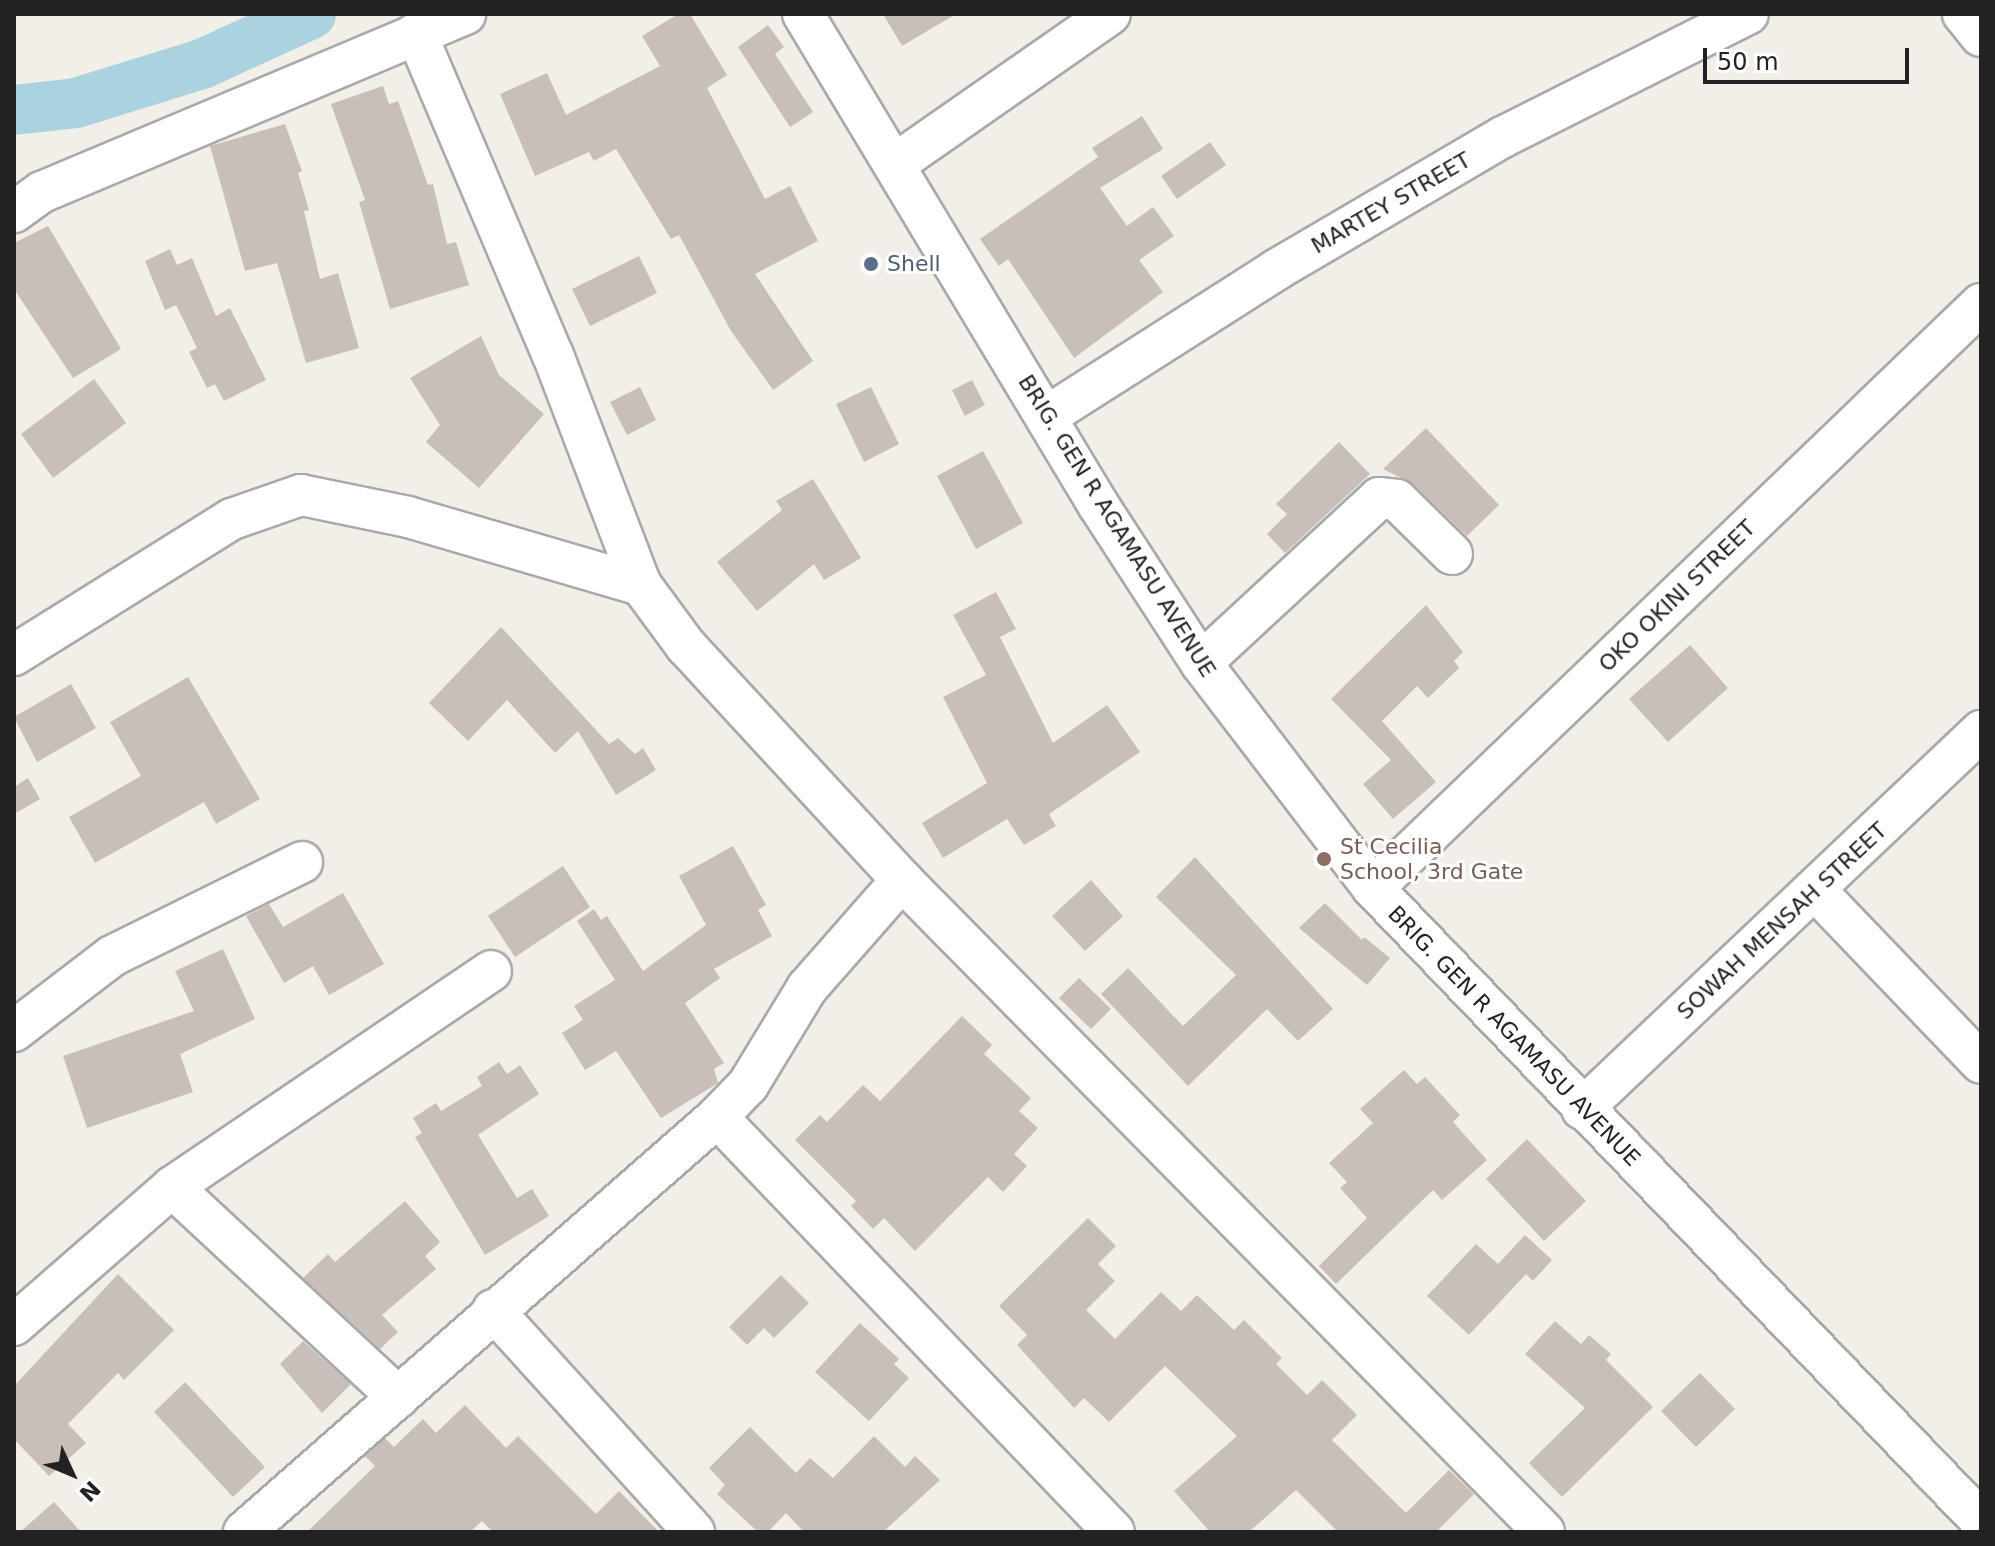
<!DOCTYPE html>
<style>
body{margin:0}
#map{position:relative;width:1995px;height:1546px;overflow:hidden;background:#f2efe9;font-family:"DejaVu Sans",sans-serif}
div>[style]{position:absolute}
.river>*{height:50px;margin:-25px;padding:0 25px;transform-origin:25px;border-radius:25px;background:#aad3df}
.building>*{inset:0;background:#c7bfb8}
.roads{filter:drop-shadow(2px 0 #a9a9a9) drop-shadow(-2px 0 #a9a9a9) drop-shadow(0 2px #a9a9a9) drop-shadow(0 -2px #a9a9a9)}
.minor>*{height:40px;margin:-20px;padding:0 20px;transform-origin:20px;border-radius:20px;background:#fff}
.dots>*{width:22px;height:22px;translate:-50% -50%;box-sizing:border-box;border:4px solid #fff;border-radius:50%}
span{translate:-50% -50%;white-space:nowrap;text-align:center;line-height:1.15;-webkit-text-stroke:6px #fff;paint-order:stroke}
.street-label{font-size:22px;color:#222}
.service-label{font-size:22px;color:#4e5e75}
.left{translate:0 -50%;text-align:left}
.education-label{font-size:22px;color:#785e54}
.frame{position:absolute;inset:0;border:16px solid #222;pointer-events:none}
.north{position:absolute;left:32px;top:1434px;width:80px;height:80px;-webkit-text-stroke:6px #fff;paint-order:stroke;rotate:134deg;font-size:22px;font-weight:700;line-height:32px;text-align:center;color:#222}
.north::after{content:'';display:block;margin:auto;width:28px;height:36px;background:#222;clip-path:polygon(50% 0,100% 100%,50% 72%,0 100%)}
.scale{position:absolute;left:1703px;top:48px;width:206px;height:36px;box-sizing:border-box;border:4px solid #222;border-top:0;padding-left:10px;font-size:24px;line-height:28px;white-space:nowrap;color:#222;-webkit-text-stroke:6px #fff;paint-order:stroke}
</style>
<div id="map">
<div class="river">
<i style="left:14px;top:110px;width:62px;rotate:-6.4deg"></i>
<i style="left:76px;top:103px;width:132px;rotate:-17.2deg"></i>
<i style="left:202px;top:64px;width:120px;rotate:-24.6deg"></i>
</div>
<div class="building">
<i style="clip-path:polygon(678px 14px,690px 14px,727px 75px,707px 88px,765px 199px,790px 186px,818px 241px,755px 274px,813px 361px,773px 390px,731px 331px,679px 235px,671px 239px,616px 149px,594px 161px,589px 152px,535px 176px,500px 94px,547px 73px,566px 115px,660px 66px,642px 36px)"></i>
<i style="clip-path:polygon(883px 14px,956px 14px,902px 46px)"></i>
<i style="clip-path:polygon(768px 25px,784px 47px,775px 54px,813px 112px,790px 127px,738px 47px)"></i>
<i style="clip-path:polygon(383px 86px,389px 104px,398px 101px,428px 185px,433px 184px,447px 244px,456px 242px,469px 285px,390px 309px,359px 202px,365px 200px,331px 104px)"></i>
<i style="clip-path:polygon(1142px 116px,1163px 149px,1100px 188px,1127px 226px,1153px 207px,1174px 236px,1139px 260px,1163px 292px,1074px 358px,1008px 259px,999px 266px,980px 239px,1098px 157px,1092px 148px)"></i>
<i style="clip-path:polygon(285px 124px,302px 171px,298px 173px,309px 210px,304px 211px,320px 279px,338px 273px,359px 348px,306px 363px,277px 263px,245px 271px,210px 146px)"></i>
<i style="clip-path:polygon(1210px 142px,1226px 165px,1177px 199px,1161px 176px)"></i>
<i style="clip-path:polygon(48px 226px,121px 349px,73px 378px,14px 289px,14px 243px)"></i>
<i style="clip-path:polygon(170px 249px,177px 265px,192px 258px,216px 316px,230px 308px,266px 380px,224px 401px,215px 384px,207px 388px,189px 352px,197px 348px,176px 305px,165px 310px,145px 261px)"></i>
<i style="clip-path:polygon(639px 256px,657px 293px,590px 326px,572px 289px)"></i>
<i style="clip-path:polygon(481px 336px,499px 375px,544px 414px,479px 488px,426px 442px,440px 425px,410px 378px)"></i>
<i style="clip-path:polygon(94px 379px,126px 423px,53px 478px,21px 434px)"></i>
<i style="clip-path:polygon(972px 380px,985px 405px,965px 416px,952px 390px)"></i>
<i style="clip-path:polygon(640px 387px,656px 420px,627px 435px,610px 402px)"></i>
<i style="clip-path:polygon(871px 387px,899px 444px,864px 462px,836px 404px)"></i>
<i style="clip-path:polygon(1426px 428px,1499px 505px,1467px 536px,1413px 484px,1383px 469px)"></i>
<i style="clip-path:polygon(1339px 442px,1370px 474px,1285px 553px,1267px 534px,1287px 514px,1276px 504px)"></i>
<i style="clip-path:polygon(983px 451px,1023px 523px,976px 549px,937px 476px)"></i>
<i style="clip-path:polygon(813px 479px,861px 558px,824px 580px,814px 564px,757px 611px,717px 562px,782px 510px,776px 501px)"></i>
<i style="clip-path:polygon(996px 592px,1016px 629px,1000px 637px,1053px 743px,1107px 705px,1140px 752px,1049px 814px,1056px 826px,1024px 845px,1007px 819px,943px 858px,922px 823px,987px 783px,943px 697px,986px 675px,953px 615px)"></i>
<i style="clip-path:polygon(1426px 605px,1463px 652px,1454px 661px,1459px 668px,1428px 698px,1417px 686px,1382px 721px,1436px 782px,1393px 819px,1363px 784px,1391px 760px,1331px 699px)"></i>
<i style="clip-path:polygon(501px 627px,609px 744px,618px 738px,635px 754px,643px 748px,656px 770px,616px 795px,578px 731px,555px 753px,507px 700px,468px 741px,429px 703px)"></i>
<i style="clip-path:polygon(1690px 645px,1728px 688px,1668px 742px,1629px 699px)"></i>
<i style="clip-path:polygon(188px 677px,260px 799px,216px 824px,204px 802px,95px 863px,69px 817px,141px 776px,110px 722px)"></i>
<i style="clip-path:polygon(71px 684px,96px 728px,37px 762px,14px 717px)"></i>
<i style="clip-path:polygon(28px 778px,40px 799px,14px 814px,14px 787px)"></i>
<i style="clip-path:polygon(733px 846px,766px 905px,758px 910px,772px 936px,714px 969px,720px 978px,685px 1003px,724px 1063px,714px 1069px,718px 1083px,661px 1118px,616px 1051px,585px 1070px,562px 1033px,583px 1020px,574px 1006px,615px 980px,577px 921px,594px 909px,601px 920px,607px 916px,643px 971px,706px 925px,679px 876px)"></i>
<i style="clip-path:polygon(1195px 857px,1333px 1009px,1298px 1041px,1267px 1009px,1188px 1086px,1101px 994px,1128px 968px,1183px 1026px,1236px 975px,1156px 897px)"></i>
<i style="clip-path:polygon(563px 866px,590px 907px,515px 957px,488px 916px)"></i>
<i style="clip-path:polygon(1091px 880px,1123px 916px,1085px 951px,1052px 916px)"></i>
<i style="clip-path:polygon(343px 893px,384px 964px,329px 995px,313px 966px,284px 983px,246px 916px,269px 904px,283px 927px)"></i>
<i style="clip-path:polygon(1325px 903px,1362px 940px,1364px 937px,1390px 958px,1367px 985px,1299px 928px)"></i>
<i style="clip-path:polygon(223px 949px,255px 1019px,180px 1054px,193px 1092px,87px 1128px,63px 1056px,194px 1011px,175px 971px)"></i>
<i style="clip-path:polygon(1079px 978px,1111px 1009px,1091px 1029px,1059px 998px)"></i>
<i style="clip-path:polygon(962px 1016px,992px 1045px,984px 1054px,1031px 1098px,1019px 1111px,1038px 1128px,1014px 1154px,1027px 1166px,1003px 1192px,988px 1177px,915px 1251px,884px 1218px,873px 1229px,851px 1206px,856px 1201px,795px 1140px,820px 1115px,827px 1122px,863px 1085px,880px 1101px)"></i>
<i style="clip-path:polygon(499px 1062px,507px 1074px,520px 1065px,539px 1094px,478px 1135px,517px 1198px,532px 1189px,549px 1216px,485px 1255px,415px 1137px,422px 1133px,413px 1118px,436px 1103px,441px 1111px,482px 1086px,477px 1077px)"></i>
<i style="clip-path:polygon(1404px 1070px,1417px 1084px,1425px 1077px,1460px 1115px,1453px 1122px,1487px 1160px,1442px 1200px,1433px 1190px,1336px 1284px,1319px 1266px,1367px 1218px,1340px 1188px,1347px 1182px,1329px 1163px,1373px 1123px,1360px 1109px)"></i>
<i style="clip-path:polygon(1527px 1139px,1586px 1201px,1544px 1241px,1486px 1179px)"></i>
<i style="clip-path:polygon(405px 1201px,440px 1242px,425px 1256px,436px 1269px,382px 1315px,398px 1332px,380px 1349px,303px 1278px,328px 1254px,335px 1262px)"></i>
<i style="clip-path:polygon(1088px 1218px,1116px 1246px,1098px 1264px,1115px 1281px,1086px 1310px,1115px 1339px,1161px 1292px,1181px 1311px,1197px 1295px,1234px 1330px,1244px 1320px,1282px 1358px,1276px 1364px,1307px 1395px,1322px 1380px,1357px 1415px,1332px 1440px,1406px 1513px,1449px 1470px,1474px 1494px,1436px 1532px,1338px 1532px,1296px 1490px,1249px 1532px,1210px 1532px,1174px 1491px,1237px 1436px,1165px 1366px,1109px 1422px,1084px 1398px,1074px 1408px,1017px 1345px,1027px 1335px,999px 1306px)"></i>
<i style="clip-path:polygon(1525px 1235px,1552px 1260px,1533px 1281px,1526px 1274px,1469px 1335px,1427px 1296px,1476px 1244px,1498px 1264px)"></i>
<i style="clip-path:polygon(118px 1274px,174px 1330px,124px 1380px,118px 1373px,68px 1424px,86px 1443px,49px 1476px,14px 1439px,14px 1386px)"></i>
<i style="clip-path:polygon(781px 1275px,809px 1303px,774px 1338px,764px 1328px,747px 1345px,729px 1327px)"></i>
<i style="clip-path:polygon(1555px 1321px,1581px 1344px,1589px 1335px,1611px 1354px,1606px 1360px,1653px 1407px,1562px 1497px,1529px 1463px,1585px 1408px,1525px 1354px)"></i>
<i style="clip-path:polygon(860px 1323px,899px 1359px,894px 1364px,909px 1378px,869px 1421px,815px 1372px)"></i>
<i style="clip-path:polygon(303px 1341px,351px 1384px,322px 1413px,280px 1364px)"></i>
<i style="clip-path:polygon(1700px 1373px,1735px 1409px,1696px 1447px,1661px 1411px)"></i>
<i style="clip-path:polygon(185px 1382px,265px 1467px,233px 1497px,154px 1412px)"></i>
<i style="clip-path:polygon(465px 1405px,506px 1448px,518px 1436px,596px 1514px,619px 1491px,659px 1532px,493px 1532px,482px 1521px,470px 1532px,307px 1532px,375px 1466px,365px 1456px,385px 1438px,394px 1447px,423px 1419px,436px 1433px)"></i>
<i style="clip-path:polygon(750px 1427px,796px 1473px,810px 1458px,833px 1478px,874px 1436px,905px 1467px,915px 1456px,940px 1480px,883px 1532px,804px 1532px,786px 1513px,768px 1532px,758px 1532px,717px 1494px,725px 1485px,709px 1468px)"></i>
<i style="clip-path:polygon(54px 1502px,81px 1532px,20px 1532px)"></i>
</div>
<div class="roads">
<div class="minor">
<i style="left:803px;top:14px;width:574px;rotate:58.97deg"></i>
<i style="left:1099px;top:506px;width:187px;rotate:57deg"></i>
<i style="left:1201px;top:663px;width:283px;rotate:52.6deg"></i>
<i style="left:1373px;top:888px;width:878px;rotate:46.15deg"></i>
<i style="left:1963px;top:14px;width:28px;rotate:51deg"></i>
<i style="left:416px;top:33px;width:350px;rotate:67deg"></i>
<i style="left:553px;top:355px;width:246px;rotate:69.1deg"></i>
<i style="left:641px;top:585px;width:76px;rotate:53.6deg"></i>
<i style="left:686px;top:646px;width:318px;rotate:47.3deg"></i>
<i style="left:902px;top:880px;width:915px;rotate:45.44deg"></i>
<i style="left:895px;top:164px;width:262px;rotate:-34.9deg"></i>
<i style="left:14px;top:212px;width:34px;rotate:-36deg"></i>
<i style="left:42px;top:192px;width:459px;rotate:-22.8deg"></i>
<i style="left:1047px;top:416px;width:272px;rotate:-32.5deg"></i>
<i style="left:1276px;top:270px;width:263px;rotate:-30.4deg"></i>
<i style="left:1503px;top:137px;width:274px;rotate:-26.7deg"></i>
<i style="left:14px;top:655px;width:257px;rotate:-32deg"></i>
<i style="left:232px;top:519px;width:73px;rotate:-19.2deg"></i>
<i style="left:301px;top:495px;width:109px;rotate:11.6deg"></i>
<i style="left:408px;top:517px;width:243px;rotate:16.3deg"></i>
<i style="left:1201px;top:663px;width:243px;rotate:-42.8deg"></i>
<i style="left:1379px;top:498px;width:18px;rotate:6deg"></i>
<i style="left:1397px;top:500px;width:77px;rotate:44.5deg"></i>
<i style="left:1373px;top:888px;width:843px;rotate:-43.85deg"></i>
<i style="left:1816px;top:891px;width:238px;rotate:46.2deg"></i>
<i style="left:14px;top:1031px;width:123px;rotate:-37.4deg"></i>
<i style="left:112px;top:956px;width:212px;rotate:-26.3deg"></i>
<i style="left:1582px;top:1109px;width:550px;rotate:-43.45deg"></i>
<i style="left:717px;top:1117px;width:574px;rotate:46.27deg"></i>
<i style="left:172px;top:1187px;width:309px;rotate:42.9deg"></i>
<i style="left:493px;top:1310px;width:299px;rotate:47.8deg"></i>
<i style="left:14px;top:1325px;width:210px;rotate:-41.1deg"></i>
<i style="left:172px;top:1187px;width:385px;rotate:-34.1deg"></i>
<i style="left:244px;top:1532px;width:629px;rotate:-41.26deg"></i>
<i style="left:717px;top:1117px;width:45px;rotate:-45.9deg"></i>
<i style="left:748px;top:1085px;width:114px;rotate:-58.7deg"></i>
<i style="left:807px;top:988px;width:144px;rotate:-48.7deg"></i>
</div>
</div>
<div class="dots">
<i style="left:871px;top:264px;background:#5c6f8a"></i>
<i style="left:1324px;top:859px;background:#8d6e63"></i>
</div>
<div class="street-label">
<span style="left:1391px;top:203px;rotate:-30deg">MARTEY STREET</span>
<span style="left:1117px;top:526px;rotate:58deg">BRIG. GEN R AGAMASU AVENUE</span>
<span style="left:1677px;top:596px;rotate:-44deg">OKO OKINI STREET</span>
<span style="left:1782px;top:921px;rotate:-43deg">SOWAH MENSAH STREET</span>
<span style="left:1514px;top:1036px;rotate:46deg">BRIG. GEN R AGAMASU AVENUE</span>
</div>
<div class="service-label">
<span class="left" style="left:887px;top:264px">Shell</span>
</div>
<div class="education-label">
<span class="left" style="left:1340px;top:859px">St Cecilia<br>School, 3rd Gate</span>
</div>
<div class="frame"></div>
<div class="north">N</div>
<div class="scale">50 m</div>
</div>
